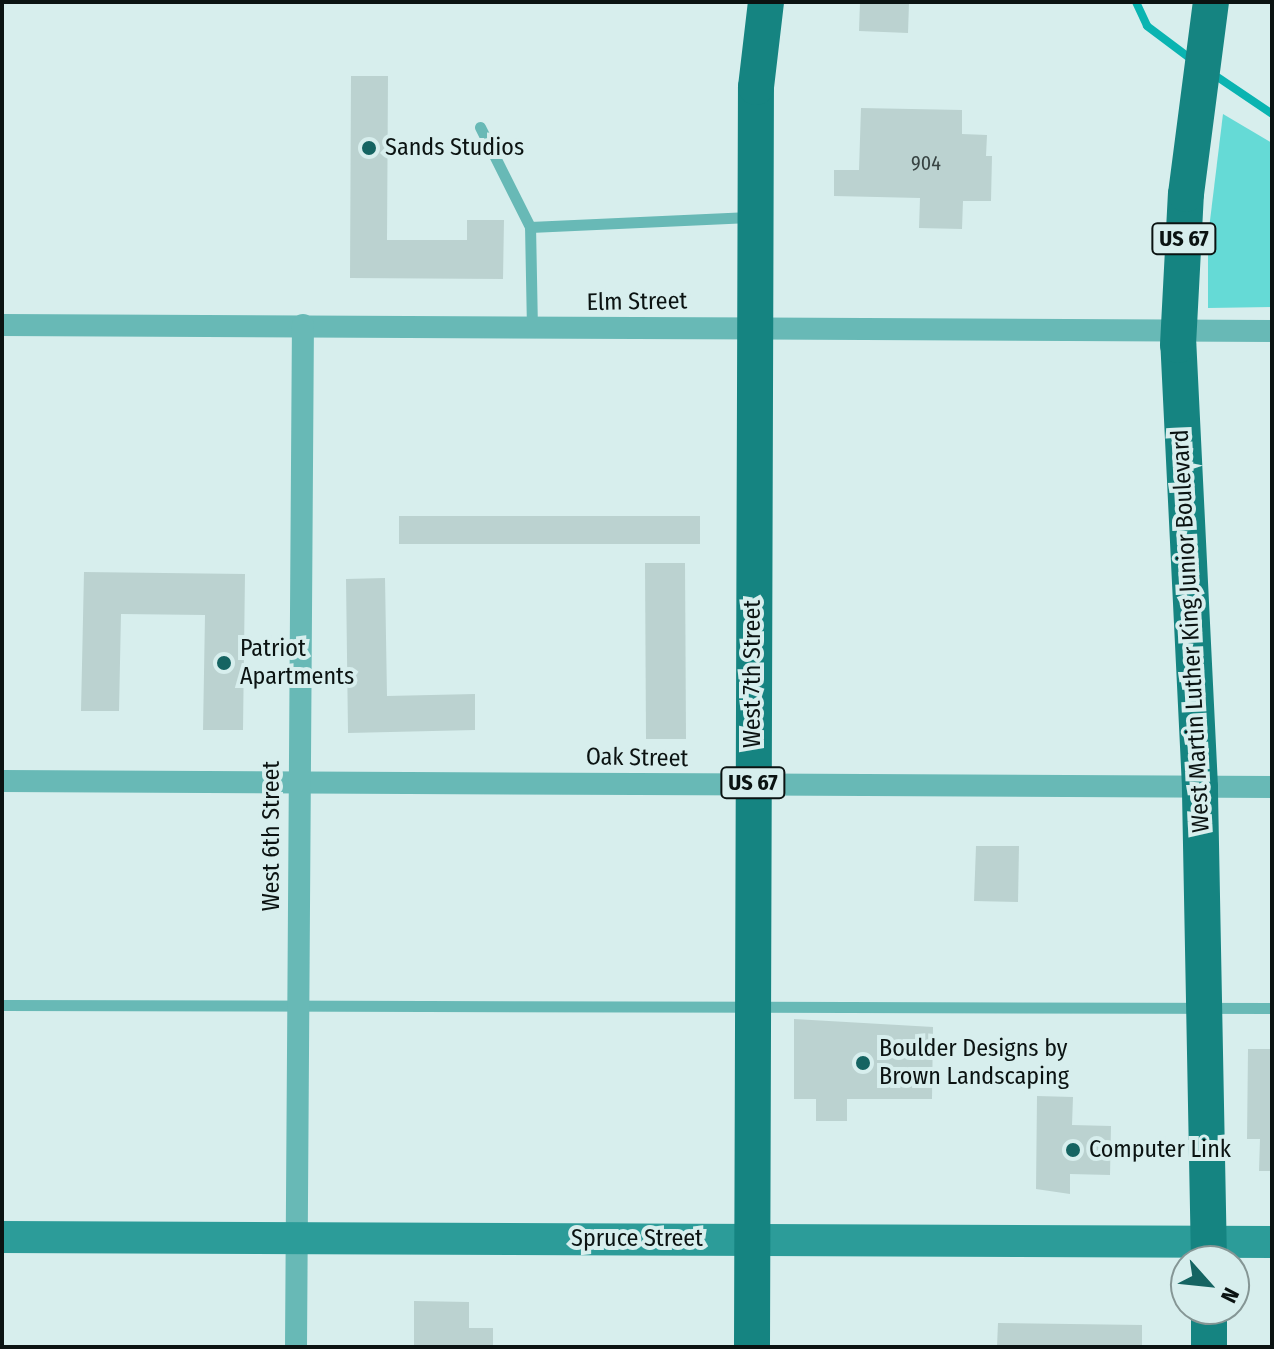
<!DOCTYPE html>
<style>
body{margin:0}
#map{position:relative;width:1274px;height:1349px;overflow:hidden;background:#d7eeed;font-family:"Fira Sans Condensed",sans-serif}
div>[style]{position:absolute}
.green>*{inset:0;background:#65dad6}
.stream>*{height:8px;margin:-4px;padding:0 4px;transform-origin:4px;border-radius:4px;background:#0ab4b1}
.building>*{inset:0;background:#bbd2d0}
.lane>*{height:11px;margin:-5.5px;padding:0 5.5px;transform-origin:5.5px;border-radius:5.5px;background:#68b9b6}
.street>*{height:22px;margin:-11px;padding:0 11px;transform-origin:11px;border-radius:11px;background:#68b9b6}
.secondary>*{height:32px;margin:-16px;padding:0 16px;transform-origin:16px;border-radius:16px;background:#2c9c99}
.primary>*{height:36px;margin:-18px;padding:0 18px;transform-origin:18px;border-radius:18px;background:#158481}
.dots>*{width:22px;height:22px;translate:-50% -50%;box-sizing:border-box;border:4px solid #d7eeed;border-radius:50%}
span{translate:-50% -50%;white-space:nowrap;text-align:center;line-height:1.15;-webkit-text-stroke:8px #d7eeed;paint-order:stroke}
.number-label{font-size:20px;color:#374342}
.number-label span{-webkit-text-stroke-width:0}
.shield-label span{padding:2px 6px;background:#d7eeed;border:2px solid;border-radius:6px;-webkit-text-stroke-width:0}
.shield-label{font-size:22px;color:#0b1312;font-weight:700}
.poi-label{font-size:24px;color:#0b1312}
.left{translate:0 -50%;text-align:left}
.street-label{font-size:24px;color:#0b1312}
.frame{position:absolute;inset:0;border:4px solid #0b1312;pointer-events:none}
.north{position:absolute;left:1170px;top:1245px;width:80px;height:80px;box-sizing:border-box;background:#d7eeed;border:2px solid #859695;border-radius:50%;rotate:117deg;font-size:22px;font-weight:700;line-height:32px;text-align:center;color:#0b1312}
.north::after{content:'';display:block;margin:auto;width:28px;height:36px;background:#156462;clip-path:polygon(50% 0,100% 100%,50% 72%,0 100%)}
</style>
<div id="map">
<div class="green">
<i style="clip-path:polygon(1223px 114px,1272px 143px,1272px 307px,1208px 308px,1208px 237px)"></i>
</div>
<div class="stream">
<i style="left:1136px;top:2px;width:26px;rotate:65deg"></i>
<i style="left:1147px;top:26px;width:60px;rotate:36.9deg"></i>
<i style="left:1213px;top:74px;width:71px;rotate:34.1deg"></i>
</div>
<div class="building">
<i style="clip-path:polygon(860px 2px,909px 3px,908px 33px,859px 31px)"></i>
<i style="clip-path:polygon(351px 76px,388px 76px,387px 240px,467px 240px,467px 220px,504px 220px,503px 279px,350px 278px)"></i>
<i style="clip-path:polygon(861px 108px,962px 110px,962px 134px,987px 135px,986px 156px,992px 156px,991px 201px,963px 201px,962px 229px,919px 228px,920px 198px,834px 196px,834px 170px,859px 170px)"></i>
<i style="clip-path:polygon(399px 516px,700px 516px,700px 544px,399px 544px)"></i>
<i style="clip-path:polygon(645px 563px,685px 563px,686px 739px,646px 739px)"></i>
<i style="clip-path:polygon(84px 572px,245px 574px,243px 730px,203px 730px,205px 615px,121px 614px,119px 711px,81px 711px)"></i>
<i style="clip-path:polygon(385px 578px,387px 696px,475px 694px,475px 730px,348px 733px,346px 579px)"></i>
<i style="clip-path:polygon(976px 846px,1019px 846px,1018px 902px,974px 901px)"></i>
<i style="clip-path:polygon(794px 1019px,933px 1027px,932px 1099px,847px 1099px,847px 1121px,816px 1121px,816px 1099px,794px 1099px)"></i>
<i style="clip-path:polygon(1248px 1049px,1272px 1049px,1272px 1171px,1259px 1171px,1260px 1139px,1247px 1139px)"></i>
<i style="clip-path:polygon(1037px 1096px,1073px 1097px,1072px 1125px,1111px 1126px,1110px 1175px,1070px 1174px,1070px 1194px,1036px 1189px)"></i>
<i style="clip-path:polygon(414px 1301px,469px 1302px,469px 1328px,493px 1328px,493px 1347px,414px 1347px)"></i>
<i style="clip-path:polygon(998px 1323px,1142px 1325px,1142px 1347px,997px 1347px)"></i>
</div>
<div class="lane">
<i style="left:480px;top:127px;width:112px;rotate:63.4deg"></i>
<i style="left:532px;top:329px;width:102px;rotate:-91.1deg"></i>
<i style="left:530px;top:227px;width:220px;rotate:-2.6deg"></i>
<i style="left:2px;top:1005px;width:1270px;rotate:0.14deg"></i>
</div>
<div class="street">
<i style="left:2px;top:325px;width:1270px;rotate:0.27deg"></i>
<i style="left:2px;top:781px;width:1270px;rotate:0.27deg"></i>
<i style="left:296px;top:1347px;width:1022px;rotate:-89.61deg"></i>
</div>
<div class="secondary">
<i style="left:2px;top:1237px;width:1270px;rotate:0.23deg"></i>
</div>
<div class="primary">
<i style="left:1209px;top:1261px;width:474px;rotate:-91.1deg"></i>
<i style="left:1200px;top:787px;width:443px;rotate:-92.8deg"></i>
<i style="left:1178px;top:345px;width:151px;rotate:-87deg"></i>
<i style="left:1186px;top:194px;width:194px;rotate:-82.6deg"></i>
<i style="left:752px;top:1347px;width:1260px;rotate:-89.82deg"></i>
<i style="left:756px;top:87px;width:86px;rotate:-83.3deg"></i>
<i style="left:1209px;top:1347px;width:38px;rotate:-90deg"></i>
</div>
<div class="dots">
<i style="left:369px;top:148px;background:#156462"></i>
<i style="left:224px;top:663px;background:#156462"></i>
<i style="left:863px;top:1063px;background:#156462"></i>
<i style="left:1073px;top:1150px;background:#156462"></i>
</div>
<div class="number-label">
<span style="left:926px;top:163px">904</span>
</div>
<div class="shield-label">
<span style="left:1184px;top:239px">US 67</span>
<span style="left:753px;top:783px">US 67</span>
</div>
<div class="poi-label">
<span class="left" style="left:385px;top:148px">Sands Studios</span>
<span class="left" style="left:240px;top:663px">Patriot<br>Apartments</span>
<span class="left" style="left:879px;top:1063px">Boulder Designs by<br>Brown Landscaping</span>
<span class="left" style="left:1089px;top:1150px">Computer Link</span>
</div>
<div class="street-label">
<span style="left:637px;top:302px;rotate:-1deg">Elm Street</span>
<span style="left:1191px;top:631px;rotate:-93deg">West Martin Luther King Junior Boulevard</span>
<span style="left:753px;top:674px;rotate:-90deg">West 7th Street</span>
<span style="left:637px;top:758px;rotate:1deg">Oak Street</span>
<span style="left:272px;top:836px;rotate:-90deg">West 6th Street</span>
<span style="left:637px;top:1239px">Spruce Street</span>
</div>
<div class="frame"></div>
<div class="north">N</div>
</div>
